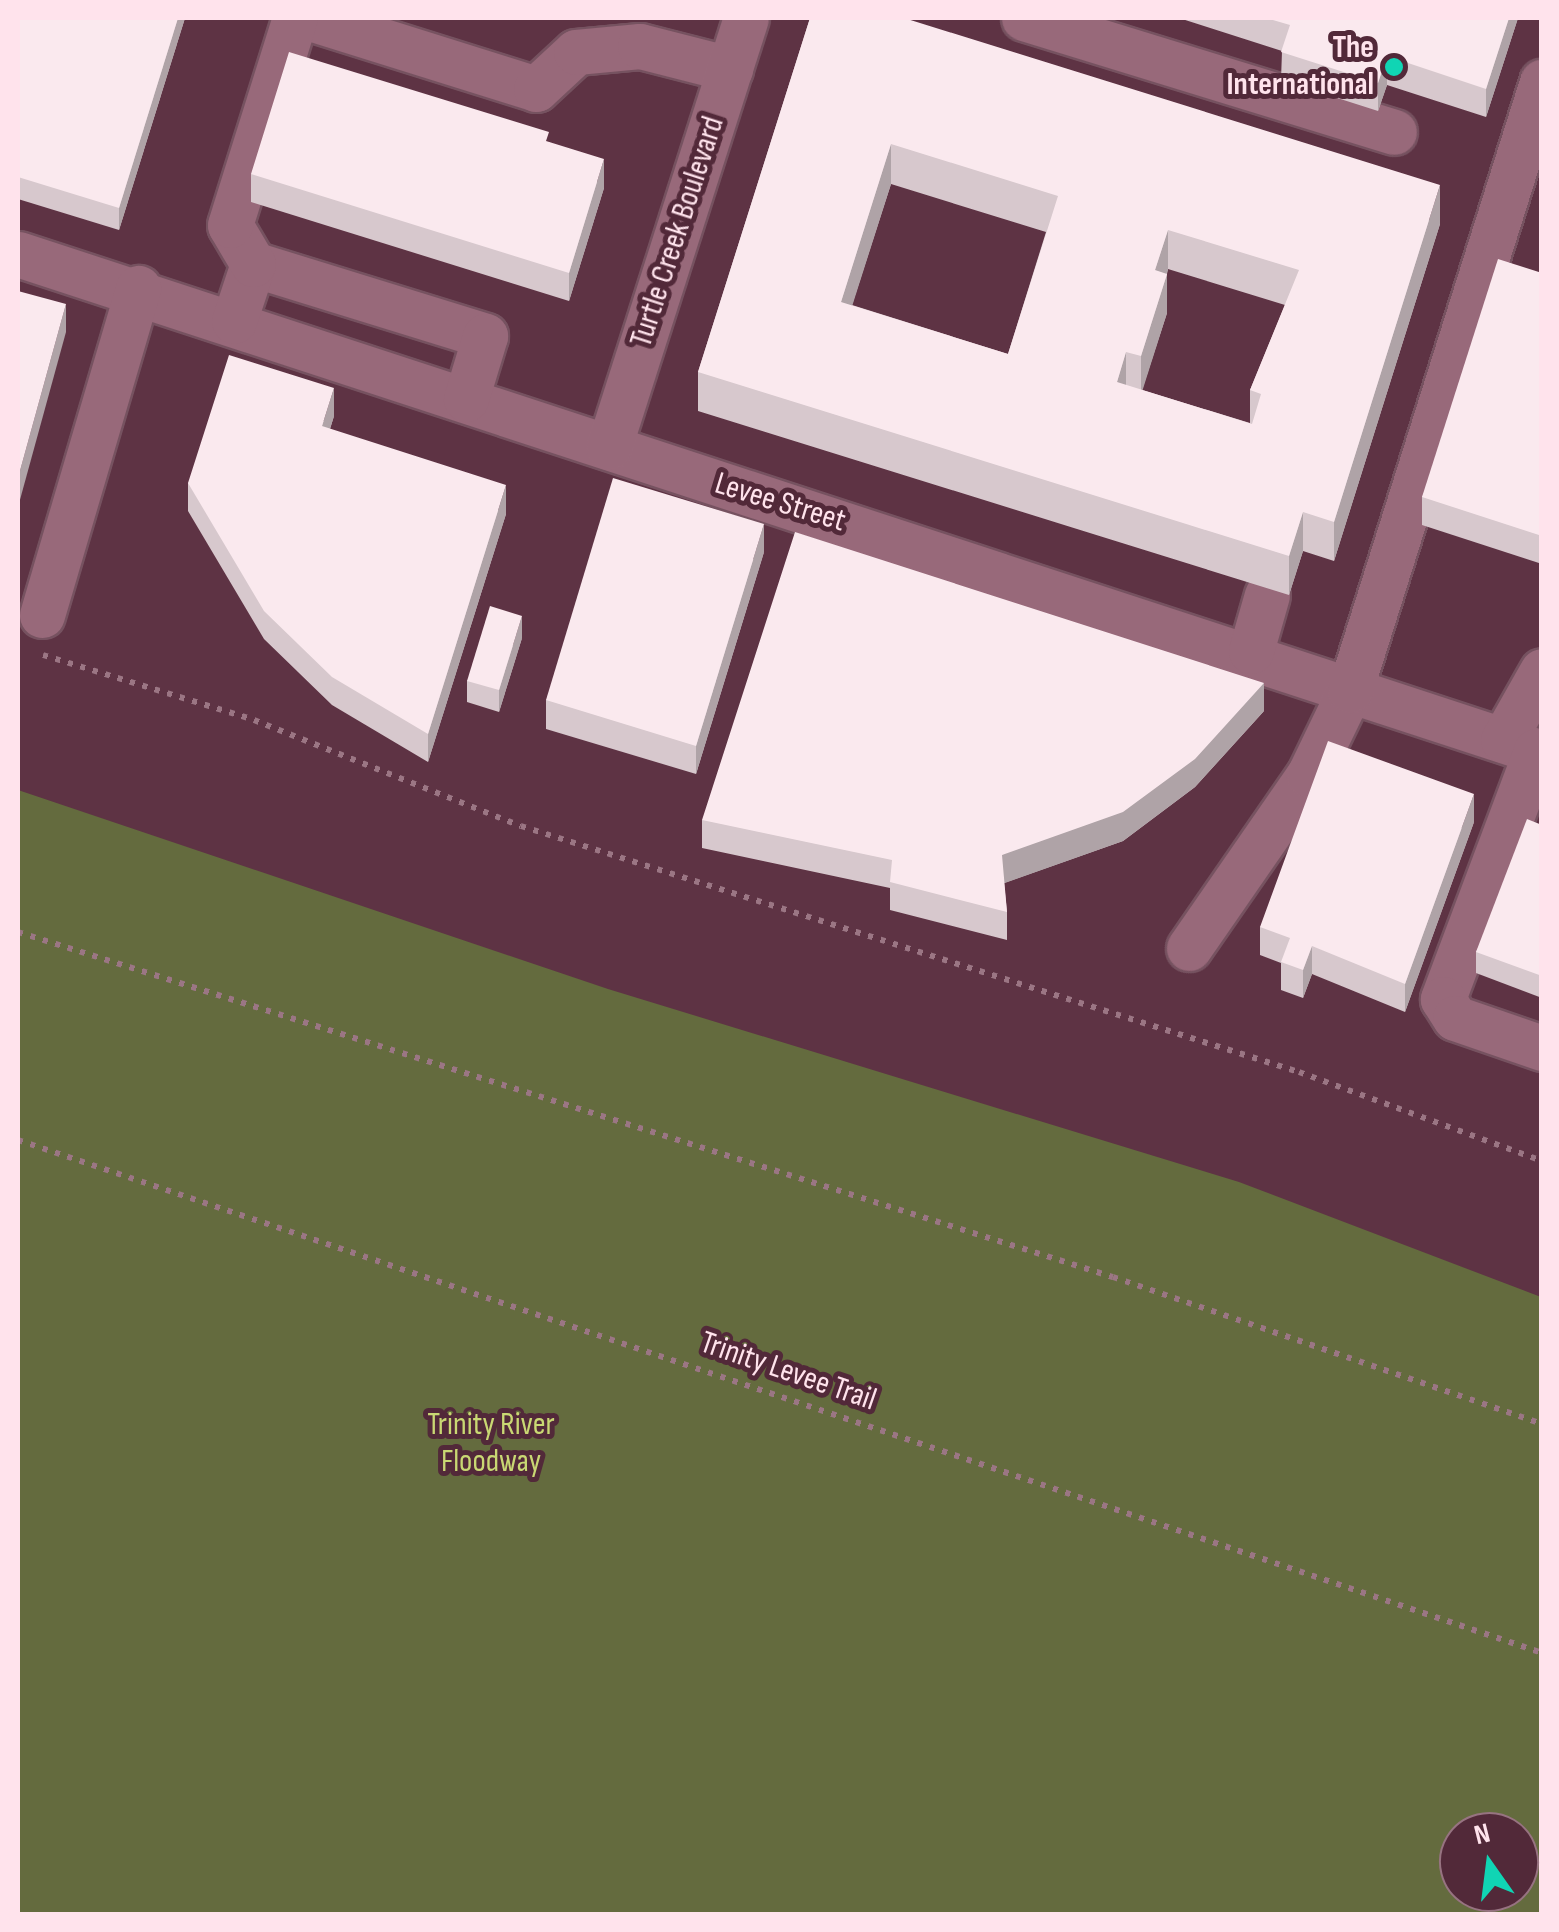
<!DOCTYPE html>
<style>
body{margin:0}
#map{position:relative;width:1559px;height:1932px;overflow:hidden;background:#5e3344;font-family:"Sofia Sans Condensed",sans-serif}
div>[style]{position:absolute}
.green>*{inset:0;background:#646b3e}
.path>*{height:6px;margin-top:-3px;transform-origin:0;background:repeating-linear-gradient(90deg,#9b7684 0 5px,transparent 0 13px)}
.roads{filter:drop-shadow(2px 0 #765260) drop-shadow(-2px 0 #765260) drop-shadow(0 2px #765260) drop-shadow(0 -2px #765260)}
.minor>*{height:45px;margin:-22.5px;padding:0 22.5px;transform-origin:22.5px;border-radius:22.5px;background:#98697a}
.wall>*{inset:0;background:#d7c8cd}
.shaded-wall>*{inset:0;background:#afa3a7}
.building>*{inset:0;background:#fae9ee}
.dots>*{width:28px;height:28px;translate:-50% -50%;box-sizing:border-box;border:5px solid #522939;border-radius:50%}
span{translate:-50% -50%;white-space:nowrap;text-align:center;line-height:1.15;-webkit-text-stroke:10px #522939;paint-order:stroke}
.poi-label{font-size:32px;color:#ffe3ec;font-weight:700}
.right{translate:-100% -50%;text-align:right}
.street-label{font-size:32px;color:#ffe3ec}
.park-label{font-size:32px;color:#c9d873}
.frame{position:absolute;inset:0;border:20px solid #ffe3ec;pointer-events:none}
.north{position:absolute;left:1439px;top:1812px;width:100px;height:100px;box-sizing:border-box;background:#522939;border:2px solid #977381;border-radius:50%;rotate:346deg;font-size:28px;font-weight:700;line-height:40px;text-align:center;color:#ffe3ec}
.north::after{content:'';display:block;margin:auto;width:35px;height:45px;background:#10d5b4;clip-path:polygon(50% 0,100% 100%,50% 72%,0 100%)}
</style>
<div id="map">
<div class="green">
<i style="clip-path:polygon(evenodd,18px 790px,608px 989px,1239px 1182px,1541px 1297px,1541px 1914px,18px 1914px,18px 790px,1459px 1832px,1519px 1832px,1519px 1892px,1459px 1892px,1459px 1832px)"></i>
</div>
<div class="path">
<i style="left:43px;top:655px;width:221px;rotate:17.1deg"></i>
<i style="left:254px;top:720px;width:287px;rotate:21.7deg"></i>
<i style="left:521px;top:826px;width:816px;rotate:17.55deg"></i>
<i style="left:1299px;top:1072px;width:259px;rotate:20.1deg"></i>
<i style="left:18px;top:932px;width:1148px;rotate:17.49deg"></i>
<i style="left:1113px;top:1277px;width:453px;rotate:18.9deg"></i>
<i style="left:18px;top:1140px;width:1608px;rotate:18.6deg"></i>
</div>
<div class="roads">
<div class="minor">
<i style="left:310px;top:18px;width:237px;rotate:17.4deg"></i>
<i style="left:536px;top:89px;width:54px;rotate:-42.8deg"></i>
<i style="left:576px;top:52px;width:64px;rotate:-5.4deg"></i>
<i style="left:640px;top:46px;width:93px;rotate:14.3deg"></i>
<i style="left:1024px;top:18px;width:387px;rotate:17.1deg"></i>
<i style="left:18px;top:254px;width:1604px;rotate:18.13deg"></i>
<i style="left:253px;top:264px;width:243px;rotate:17.2deg"></i>
<i style="left:485px;top:336px;width:66px;rotate:106.8deg"></i>
<i style="left:234px;top:321px;width:60px;rotate:-71.6deg"></i>
<i style="left:253px;top:264px;width:45px;rotate:-120.5deg"></i>
<i style="left:230px;top:225px;width:217px;rotate:-72.6deg"></i>
<i style="left:609px;top:447px;width:450px;rotate:-72.3deg"></i>
<i style="left:42px;top:615px;width:341px;rotate:-73.6deg"></i>
<i style="left:1251px;top:651px;width:58px;rotate:-74.1deg"></i>
<i style="left:1503px;top:740px;width:79px;rotate:-60.5deg"></i>
<i style="left:1536px;top:751px;width:265px;rotate:110.6deg"></i>
<i style="left:1443px;top:999px;width:22px;rotate:58deg"></i>
<i style="left:1455px;top:1018px;width:92px;rotate:19deg"></i>
<i style="left:1189px;top:948px;width:211px;rotate:-55.3deg"></i>
<i style="left:1309px;top:775px;width:94px;rotate:-64.2deg"></i>
<i style="left:1350px;top:690px;width:638px;rotate:-72.47deg"></i>
</div>
</div>
<div class="wall">
<i style="clip-path:polygon(18px 18px,185px 18px,119px 230px,18px 199px)"></i>
<i style="clip-path:polygon(evenodd,810px 18px,1440px 224px,1334px 561px,1303px 551px,1289px 595px,698px 411px,698px 372px,810px 18px,891px 184px,1046px 232px,1008px 354px,852px 305px,891px 184px,810px 18px,1168px 269px,1285px 305px,1250px 390px,1250px 423px,1142px 390px,1167px 313px,1167px 274px,1168px 269px)"></i>
<i style="clip-path:polygon(1179px 18px,1518px 18px,1486px 117px,1387px 85px,1378px 111px,1281px 80px,1282px 51px)"></i>
<i style="clip-path:polygon(549px 142px,604px 188px,569px 301px,251px 202px,251px 174px)"></i>
<i style="clip-path:polygon(1542px 273px,1542px 564px,1422px 525px,1422px 497px)"></i>
<i style="clip-path:polygon(334px 416px,330px 429px,506px 514px,428px 762px,332px 705px,264px 639px,188px 511px,188px 483px)"></i>
<i style="clip-path:polygon(764px 552px,696px 774px,546px 729px,546px 700px)"></i>
<i style="clip-path:polygon(522px 638px,499px 712px,467px 702px,467px 681px)"></i>
<i style="clip-path:polygon(1264px 711px,1195px 787px,1123px 841px,1004px 883px,1007px 912px,1007px 940px,890px 910px,890px 888px,702px 848px,702px 820px)"></i>
<i style="clip-path:polygon(1474px 822px,1405px 1012px,1312px 974px,1303px 998px,1281px 990px,1281px 963px,1260px 955px,1260px 927px)"></i>
<i style="clip-path:polygon(1542px 825px,1542px 998px,1476px 973px,1476px 952px)"></i>
</div>
<div class="shaded-wall">
<i style="clip-path:polygon(178px 18px,185px 18px,119px 230px,119px 208px)"></i>
<i style="clip-path:polygon(1509px 18px,1518px 18px,1486px 117px,1486px 89px)"></i>
<i style="clip-path:polygon(1387px 56px,1387px 85px,1378px 111px,1378px 83px)"></i>
<i style="clip-path:polygon(891px 144px,891px 184px,841px 341px,841px 302px)"></i>
<i style="clip-path:polygon(604px 159px,604px 188px,569px 301px,569px 273px)"></i>
<i style="clip-path:polygon(1440px 185px,1440px 224px,1334px 561px,1334px 522px)"></i>
<i style="clip-path:polygon(1168px 230px,1168px 269px,1155px 309px,1155px 270px)"></i>
<i style="clip-path:polygon(1167px 274px,1167px 313px,1141px 395px,1141px 356px)"></i>
<i style="clip-path:polygon(66px 304px,66px 332px,18px 507px,18px 478px)"></i>
<i style="clip-path:polygon(1126px 352px,1126px 392px,1117px 382px)"></i>
<i style="clip-path:polygon(334px 388px,334px 416px,322px 454px,322px 426px)"></i>
<i style="clip-path:polygon(506px 485px,506px 514px,428px 762px,428px 734px)"></i>
<i style="clip-path:polygon(1303px 512px,1303px 551px,1289px 595px,1289px 556px)"></i>
<i style="clip-path:polygon(764px 524px,764px 552px,696px 774px,696px 746px)"></i>
<i style="clip-path:polygon(522px 616px,522px 638px,499px 712px,499px 690px)"></i>
<i style="clip-path:polygon(1264px 683px,1264px 711px,1195px 787px,1123px 841px,1002px 884px,1002px 855px)"></i>
<i style="clip-path:polygon(1474px 794px,1474px 822px,1405px 1012px,1405px 984px)"></i>
<i style="clip-path:polygon(1312px 946px,1312px 974px,1303px 998px,1303px 970px)"></i>
</div>
<div class="building">
<i style="clip-path:polygon(18px 18px,178px 18px,119px 208px,18px 177px)"></i>
<i style="clip-path:polygon(evenodd,810px 18px,904px 18px,1440px 185px,1334px 522px,1303px 512px,1289px 556px,698px 372px,810px 18px,891px 144px,1058px 196px,1008px 354px,841px 302px,891px 144px,810px 18px,1168px 230px,1299px 270px,1250px 390px,1261px 394px,1252px 424px,1117px 382px,1126px 352px,1141px 356px,1167px 274px,1155px 270px,1168px 230px)"></i>
<i style="clip-path:polygon(1266px 18px,1509px 18px,1486px 89px,1387px 56px,1378px 83px,1281px 52px,1290px 25px)"></i>
<i style="clip-path:polygon(289px 52px,549px 132px,546px 141px,604px 159px,569px 273px,251px 174px)"></i>
<i style="clip-path:polygon(1498px 259px,1542px 273px,1542px 536px,1422px 497px)"></i>
<i style="clip-path:polygon(18px 291px,66px 304px,18px 478px)"></i>
<i style="clip-path:polygon(229px 355px,334px 388px,322px 426px,506px 485px,428px 734px,332px 677px,264px 611px,188px 483px)"></i>
<i style="clip-path:polygon(613px 478px,764px 524px,696px 746px,546px 700px)"></i>
<i style="clip-path:polygon(795px 532px,1264px 683px,1195px 759px,1123px 812px,1002px 855px,1007px 912px,890px 882px,892px 860px,702px 820px)"></i>
<i style="clip-path:polygon(490px 606px,522px 616px,499px 690px,467px 681px)"></i>
<i style="clip-path:polygon(1328px 741px,1474px 794px,1405px 984px,1312px 946px,1303px 970px,1281px 962px,1290px 938px,1260px 927px)"></i>
<i style="clip-path:polygon(1527px 819px,1542px 825px,1542px 976px,1476px 952px)"></i>
</div>
<div class="dots">
<i style="left:1394px;top:67px;background:#10d5b4"></i>
</div>
<div class="poi-label">
<span class="right" style="left:1374px;top:67px">The<br>International</span>
</div>
<div class="street-label">
<span style="left:678px;top:232px;rotate:-72deg">Turtle Creek Boulevard</span>
<span style="left:780px;top:503px;rotate:17deg">Levee Street</span>
<span style="left:788px;top:1372px;rotate:19deg">Trinity Levee Trail</span>
</div>
<div class="park-label">
<span style="left:491px;top:1444px">Trinity River<br>Floodway</span>
</div>
<div class="frame"></div>
<div class="north">N</div>
</div>
